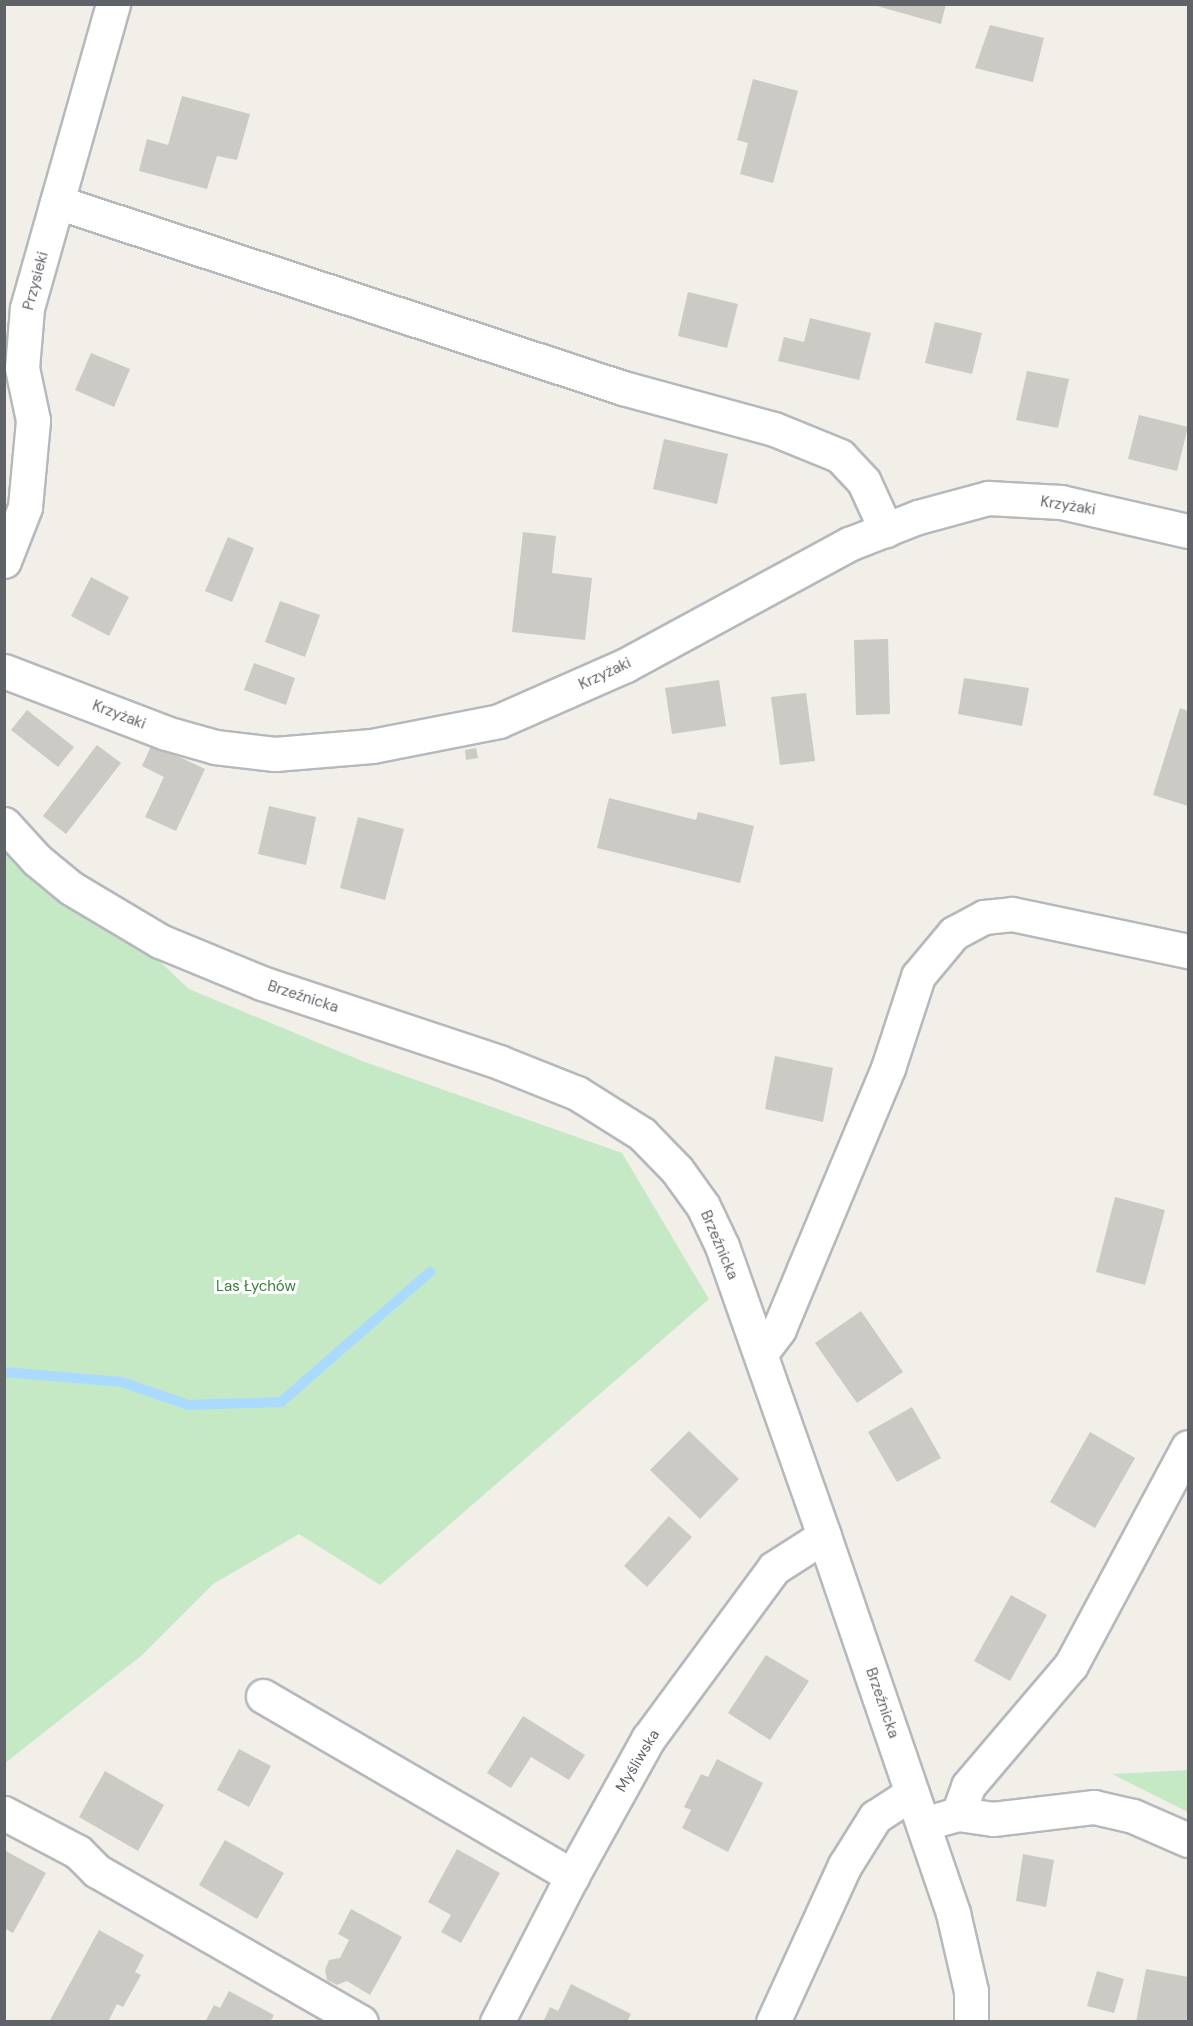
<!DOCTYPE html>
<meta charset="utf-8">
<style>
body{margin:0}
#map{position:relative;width:1193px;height:2026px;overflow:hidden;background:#f1efe8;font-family:"DM Sans",sans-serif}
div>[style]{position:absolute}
.green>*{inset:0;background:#c5e8c5}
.stream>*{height:10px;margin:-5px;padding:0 5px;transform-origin:5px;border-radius:5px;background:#aadaff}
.building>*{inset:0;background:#cccac5}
.roads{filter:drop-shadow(2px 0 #b5b8bc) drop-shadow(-2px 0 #b5b8bc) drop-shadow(0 2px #b5b8bc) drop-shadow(0 -2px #b5b8bc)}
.minor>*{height:33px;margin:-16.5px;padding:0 16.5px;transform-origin:16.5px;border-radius:16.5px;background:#fff}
span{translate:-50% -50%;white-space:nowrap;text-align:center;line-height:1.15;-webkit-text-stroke:6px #fff;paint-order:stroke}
.street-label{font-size:15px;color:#5f6368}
.park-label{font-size:15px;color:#348238}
.frame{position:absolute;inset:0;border:6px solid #5f6368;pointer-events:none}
</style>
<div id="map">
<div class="green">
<i style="clip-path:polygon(5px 846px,141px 944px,189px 989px,362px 1061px,622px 1153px,709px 1299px,380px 1585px,299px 1534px,213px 1584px,141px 1656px,5px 1763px)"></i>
<i style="clip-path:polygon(1188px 1770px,1188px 1812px,1112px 1774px)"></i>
</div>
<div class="stream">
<i style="left:4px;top:1372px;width:118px;rotate:4.8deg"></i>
<i style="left:122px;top:1382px;width:70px;rotate:19.2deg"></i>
<i style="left:188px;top:1405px;width:93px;rotate:-1.8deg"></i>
<i style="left:281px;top:1402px;width:198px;rotate:-41.1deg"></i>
</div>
<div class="building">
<i style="clip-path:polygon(870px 4px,946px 4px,941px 24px)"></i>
<i style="clip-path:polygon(990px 25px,1044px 38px,1033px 82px,975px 68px)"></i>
<i style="clip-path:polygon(753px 79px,798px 91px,773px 183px,740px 174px,748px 143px,737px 140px)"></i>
<i style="clip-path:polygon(182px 96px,250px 114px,237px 160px,217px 156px,207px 189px,139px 171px,147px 139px,168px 145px)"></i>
<i style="clip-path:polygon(688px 292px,738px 304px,727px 348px,678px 336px)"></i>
<i style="clip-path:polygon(810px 318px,871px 333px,859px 380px,778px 361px,784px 337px,804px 342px)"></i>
<i style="clip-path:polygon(935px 322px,982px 333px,972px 374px,925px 363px)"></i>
<i style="clip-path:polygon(91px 353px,130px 369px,114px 407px,75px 390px)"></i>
<i style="clip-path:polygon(1027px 371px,1069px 379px,1058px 428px,1016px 420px)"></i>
<i style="clip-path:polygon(1139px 415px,1188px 427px,1177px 471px,1128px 459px)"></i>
<i style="clip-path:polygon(664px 439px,728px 454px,717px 504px,653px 489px)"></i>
<i style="clip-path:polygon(523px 532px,556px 536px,552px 573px,592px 578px,585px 640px,512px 632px)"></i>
<i style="clip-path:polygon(228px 537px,254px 548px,232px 602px,205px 591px)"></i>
<i style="clip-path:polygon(91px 577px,129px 597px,109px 636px,71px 616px)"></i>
<i style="clip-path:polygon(280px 601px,320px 615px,305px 657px,265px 642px)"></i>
<i style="clip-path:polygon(888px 639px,890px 714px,856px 715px,854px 640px)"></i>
<i style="clip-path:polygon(254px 663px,295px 678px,286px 705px,244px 690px)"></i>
<i style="clip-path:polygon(964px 678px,1029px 688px,1022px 726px,958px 714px)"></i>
<i style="clip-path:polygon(719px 680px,726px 726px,672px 734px,665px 688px)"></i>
<i style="clip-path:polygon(806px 693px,815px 761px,780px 765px,771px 697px)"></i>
<i style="clip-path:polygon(1180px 708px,1188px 711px,1188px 806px,1153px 795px)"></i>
<i style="clip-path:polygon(27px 710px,74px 747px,58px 767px,11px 730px)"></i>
<i style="clip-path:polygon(152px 744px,205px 769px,176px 831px,145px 817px,164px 777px,142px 766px)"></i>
<i style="clip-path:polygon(97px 745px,121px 763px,66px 834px,43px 816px)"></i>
<i style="clip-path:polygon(476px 748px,478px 758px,466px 760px,465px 750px)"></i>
<i style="clip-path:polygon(609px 798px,696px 820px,698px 812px,754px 826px,740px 883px,597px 848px)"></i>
<i style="clip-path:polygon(269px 806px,316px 817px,306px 865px,258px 854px)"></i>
<i style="clip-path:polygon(358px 817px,404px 829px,385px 900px,340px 888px)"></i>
<i style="clip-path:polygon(775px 1056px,833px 1068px,823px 1122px,765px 1109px)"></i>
<i style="clip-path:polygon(1115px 1197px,1165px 1210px,1145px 1285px,1096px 1272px)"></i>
<i style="clip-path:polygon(861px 1311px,903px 1372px,857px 1403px,815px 1343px)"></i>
<i style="clip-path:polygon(912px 1407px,941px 1458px,897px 1482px,868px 1432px)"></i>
<i style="clip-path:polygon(689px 1431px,739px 1479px,700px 1519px,650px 1470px)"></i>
<i style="clip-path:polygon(1090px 1432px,1135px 1458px,1095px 1528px,1050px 1502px)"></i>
<i style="clip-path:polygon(669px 1516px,692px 1537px,647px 1587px,624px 1566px)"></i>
<i style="clip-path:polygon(1011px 1595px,1047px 1615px,1010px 1681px,974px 1661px)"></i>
<i style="clip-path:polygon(766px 1655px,809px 1681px,770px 1740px,728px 1713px)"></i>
<i style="clip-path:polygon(523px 1716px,585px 1755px,569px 1780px,531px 1757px,511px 1788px,487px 1773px)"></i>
<i style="clip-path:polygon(239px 1749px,271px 1766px,249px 1807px,217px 1790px)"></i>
<i style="clip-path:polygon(717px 1759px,763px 1783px,728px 1852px,682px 1828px,691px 1810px,684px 1807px,701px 1774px,708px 1777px)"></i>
<i style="clip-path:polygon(105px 1771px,164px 1805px,138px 1851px,79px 1817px)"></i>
<i style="clip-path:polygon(225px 1840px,284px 1873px,257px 1919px,199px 1885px)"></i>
<i style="clip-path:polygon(457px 1849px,500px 1873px,461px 1943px,441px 1932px,451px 1915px,428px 1902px)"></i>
<i style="clip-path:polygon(4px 1850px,46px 1873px,13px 1933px,4px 1928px)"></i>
<i style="clip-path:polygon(1023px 1854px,1054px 1860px,1046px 1907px,1016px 1901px)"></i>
<i style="clip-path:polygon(351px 1909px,402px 1937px,370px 1995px,347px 1981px,337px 1985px,327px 1980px,325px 1970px,329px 1960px,340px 1958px,349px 1940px,338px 1934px)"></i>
<i style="clip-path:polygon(99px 1930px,144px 1955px,135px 1972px,141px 1975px,123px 2007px,117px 2004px,108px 2022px,49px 2022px)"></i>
<i style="clip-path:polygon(1146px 1969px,1188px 1977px,1188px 2022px,1136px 2022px)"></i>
<i style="clip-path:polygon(1097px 1971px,1124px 1979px,1114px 2013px,1087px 2006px)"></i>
<i style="clip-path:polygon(571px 1984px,631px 2014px,627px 2022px,543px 2022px,550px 2007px,558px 2011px)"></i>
<i style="clip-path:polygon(229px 1991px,274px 2015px,270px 2022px,205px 2022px,214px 2005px,220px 2008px)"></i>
</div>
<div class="roads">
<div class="minor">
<i style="left:57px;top:202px;width:596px;rotate:18.19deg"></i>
<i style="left:623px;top:388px;width:156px;rotate:15.2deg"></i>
<i style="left:774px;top:429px;width:71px;rotate:22.2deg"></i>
<i style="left:840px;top:456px;width:35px;rotate:47deg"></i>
<i style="left:864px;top:482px;width:53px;rotate:65.4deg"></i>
<i style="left:4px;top:561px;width:58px;rotate:-68.7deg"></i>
<i style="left:25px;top:507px;width:87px;rotate:-84.7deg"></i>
<i style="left:33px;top:420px;width:53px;rotate:-101.9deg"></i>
<i style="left:22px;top:368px;width:60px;rotate:-85.2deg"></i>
<i style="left:27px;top:308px;width:316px;rotate:-74.2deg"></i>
<i style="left:4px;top:671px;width:173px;rotate:20.9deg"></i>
<i style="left:166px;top:733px;width:51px;rotate:15.9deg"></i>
<i style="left:215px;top:747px;width:60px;rotate:6.7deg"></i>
<i style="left:275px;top:754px;width:97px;rotate:-4.7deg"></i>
<i style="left:372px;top:746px;width:129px;rotate:-11.1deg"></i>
<i style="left:499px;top:721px;width:139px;rotate:-23.8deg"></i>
<i style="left:626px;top:665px;width:254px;rotate:-28.5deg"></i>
<i style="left:849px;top:544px;width:74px;rotate:-21.4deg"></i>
<i style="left:918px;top:517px;width:73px;rotate:-15.2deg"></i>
<i style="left:988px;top:498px;width:73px;rotate:3.1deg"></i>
<i style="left:1061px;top:502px;width:130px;rotate:12.9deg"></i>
<i style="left:4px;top:824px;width:49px;rotate:47.5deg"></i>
<i style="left:37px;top:860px;width:44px;rotate:39.5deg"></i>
<i style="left:71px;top:888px;width:104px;rotate:30.8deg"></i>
<i style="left:160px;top:941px;width:110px;rotate:22.4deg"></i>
<i style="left:262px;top:983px;width:250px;rotate:18.4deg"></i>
<i style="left:499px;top:1062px;width:84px;rotate:21.7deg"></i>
<i style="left:577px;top:1093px;width:77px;rotate:32.2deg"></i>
<i style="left:642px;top:1134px;width:50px;rotate:45.8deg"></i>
<i style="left:677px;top:1170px;width:44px;rotate:54.2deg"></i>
<i style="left:703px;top:1206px;width:44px;rotate:64.6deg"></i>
<i style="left:722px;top:1246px;width:307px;rotate:70.6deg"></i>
<i style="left:824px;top:1536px;width:398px;rotate:71.1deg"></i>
<i style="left:953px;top:1913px;width:80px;rotate:77deg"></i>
<i style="left:971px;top:1991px;width:31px;rotate:90deg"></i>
<i style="left:761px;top:1353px;width:30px;rotate:-53deg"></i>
<i style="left:779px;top:1329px;width:65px;rotate:-67.4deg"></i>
<i style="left:804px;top:1269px;width:218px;rotate:-67.3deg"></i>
<i style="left:888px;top:1068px;width:97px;rotate:-71.9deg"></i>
<i style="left:918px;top:976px;width:56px;rotate:-50.1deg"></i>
<i style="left:954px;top:933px;width:34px;rotate:-28deg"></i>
<i style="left:984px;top:917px;width:28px;rotate:-6deg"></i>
<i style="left:1012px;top:914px;width:180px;rotate:11.9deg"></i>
<i style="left:263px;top:1696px;width:358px;rotate:30.2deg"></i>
<i style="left:4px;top:1813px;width:84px;rotate:27.8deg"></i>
<i style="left:78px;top:1852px;width:27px;rotate:45deg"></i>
<i style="left:97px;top:1871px;width:304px;rotate:29.8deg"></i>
<i style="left:958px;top:1814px;width:30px;rotate:-70deg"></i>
<i style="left:968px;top:1786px;width:159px;rotate:-49.6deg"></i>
<i style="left:1071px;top:1665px;width:247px;rotate:-61.8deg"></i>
<i style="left:937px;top:1820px;width:22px;rotate:-16deg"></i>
<i style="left:958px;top:1814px;width:35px;rotate:8deg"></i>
<i style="left:993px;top:1819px;width:102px;rotate:-6.8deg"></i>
<i style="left:1094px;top:1807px;width:40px;rotate:13deg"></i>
<i style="left:1133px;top:1816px;width:60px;rotate:23.6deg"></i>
<i style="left:497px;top:2022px;width:164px;rotate:-62.8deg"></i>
<i style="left:572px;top:1876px;width:157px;rotate:-61deg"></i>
<i style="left:648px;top:1739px;width:212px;rotate:-53.6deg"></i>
<i style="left:774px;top:1568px;width:59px;rotate:-32.6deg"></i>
<i style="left:773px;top:2022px;width:173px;rotate:-65.4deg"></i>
<i style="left:845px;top:1865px;width:57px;rotate:-58deg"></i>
<i style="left:875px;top:1817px;width:44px;rotate:-33deg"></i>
</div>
</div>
<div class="street-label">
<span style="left:36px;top:281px;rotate:-75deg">Przysieki</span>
<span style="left:1068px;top:506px;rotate:9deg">Krzyżaki</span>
<span style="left:605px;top:674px;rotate:-25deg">Krzyżaki</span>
<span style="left:119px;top:715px;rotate:21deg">Krzyżaki</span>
<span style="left:303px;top:997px;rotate:18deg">Brzeźnicka</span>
<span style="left:719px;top:1245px;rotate:67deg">Brzeźnicka</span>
<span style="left:882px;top:1703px;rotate:71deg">Brzeźnicka</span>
<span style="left:638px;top:1761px;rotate:-59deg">Myśliwska</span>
</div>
<div class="park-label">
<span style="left:256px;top:1287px">Las Łychów</span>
</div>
<div class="frame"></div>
</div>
